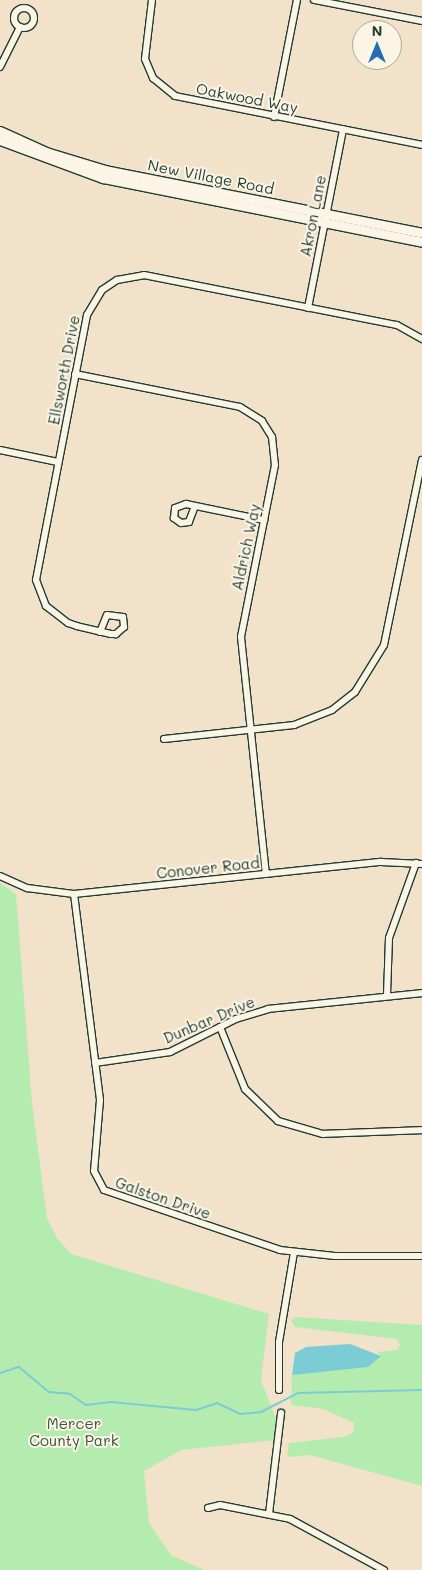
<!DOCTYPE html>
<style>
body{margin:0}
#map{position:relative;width:422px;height:1570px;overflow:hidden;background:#f2e2ca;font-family:Mali,sans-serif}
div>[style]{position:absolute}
.green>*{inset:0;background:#b4ecaf}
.water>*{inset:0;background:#7cccd5}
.stream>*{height:2px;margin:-1px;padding:0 1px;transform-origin:1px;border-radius:1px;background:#7cccd5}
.roads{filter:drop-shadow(1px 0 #1f3d34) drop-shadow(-1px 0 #1f3d34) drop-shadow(0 1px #1f3d34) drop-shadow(0 -1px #1f3d34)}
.minor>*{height:6px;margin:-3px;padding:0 3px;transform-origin:3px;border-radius:3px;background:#fcf5e5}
.minor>.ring{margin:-3px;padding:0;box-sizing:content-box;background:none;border:6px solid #fcf5e5;border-radius:50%}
.major>*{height:9px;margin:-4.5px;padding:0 4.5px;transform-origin:4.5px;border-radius:4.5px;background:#fcf5e5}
span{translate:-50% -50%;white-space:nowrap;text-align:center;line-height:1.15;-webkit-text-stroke:4px #fcf5e5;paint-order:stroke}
.street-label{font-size:15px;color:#1f3d34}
.park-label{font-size:15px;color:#355746}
.north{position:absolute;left:352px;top:20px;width:50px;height:50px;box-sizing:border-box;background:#fcf5e5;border:1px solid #a4ab9e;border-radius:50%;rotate:0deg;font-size:14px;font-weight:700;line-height:20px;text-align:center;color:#1f3d34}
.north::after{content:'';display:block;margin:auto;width:18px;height:22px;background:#1f6fb2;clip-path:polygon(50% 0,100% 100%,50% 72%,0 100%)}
</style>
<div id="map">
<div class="green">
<i style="clip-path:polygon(0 883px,16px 894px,32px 1103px,47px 1218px,57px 1238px,71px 1254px,269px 1314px,261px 1380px,278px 1424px,275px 1440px,181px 1450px,144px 1471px,149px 1523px,171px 1555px,204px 1570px,0 1570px)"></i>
<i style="clip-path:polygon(296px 1317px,422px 1325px,422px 1486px,310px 1455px,287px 1457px,289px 1443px,344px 1437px,353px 1433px,354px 1423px,323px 1409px,291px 1405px,292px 1375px,381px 1356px,377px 1352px,397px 1350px,400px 1345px,397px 1339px,295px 1327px,291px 1320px)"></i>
</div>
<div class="water">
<i style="clip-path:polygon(350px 1344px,381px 1356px,368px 1367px,292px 1375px,295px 1353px,306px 1347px)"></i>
</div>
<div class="stream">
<i style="left:0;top:1373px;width:20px;rotate:-18deg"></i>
<i style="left:19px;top:1367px;width:39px;rotate:40deg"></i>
<i style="left:49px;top:1392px;width:21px;rotate:5deg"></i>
<i style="left:70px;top:1394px;width:19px;rotate:35deg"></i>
<i style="left:86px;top:1405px;width:25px;rotate:-7deg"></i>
<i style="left:111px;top:1402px;width:85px;rotate:5.4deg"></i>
<i style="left:196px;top:1410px;width:22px;rotate:-18deg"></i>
<i style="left:217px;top:1403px;width:26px;rotate:25deg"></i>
<i style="left:241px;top:1414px;width:20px;rotate:-6deg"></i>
<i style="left:261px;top:1412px;width:42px;rotate:-27.2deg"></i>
<i style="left:298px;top:1393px;width:124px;rotate:-1.4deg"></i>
</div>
<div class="roads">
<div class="minor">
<i style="left:152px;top:0;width:59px;rotate:96.8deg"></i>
<i style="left:145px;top:59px;width:21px;rotate:67deg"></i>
<i style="left:153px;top:78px;width:28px;rotate:39deg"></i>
<i style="left:175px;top:96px;width:252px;rotate:11.2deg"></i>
<i style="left:314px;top:0;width:110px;rotate:11deg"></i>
<i class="ring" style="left:14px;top:8px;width:14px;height:14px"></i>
<i style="left:0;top:67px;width:45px;rotate:-63.4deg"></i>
<i style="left:274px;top:117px;width:119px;rotate:-78.9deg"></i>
<i style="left:308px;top:308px;width:182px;rotate:-78.9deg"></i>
<i style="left:75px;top:374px;width:168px;rotate:11.3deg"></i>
<i style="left:240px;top:407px;width:26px;rotate:32deg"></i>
<i style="left:262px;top:421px;width:19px;rotate:58deg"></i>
<i style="left:272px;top:437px;width:28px;rotate:84deg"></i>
<i style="left:275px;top:465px;width:175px;rotate:101.2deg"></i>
<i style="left:241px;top:637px;width:238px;rotate:84deg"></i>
<i style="left:0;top:450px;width:59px;rotate:11.7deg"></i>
<i style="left:195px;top:506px;width:17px;rotate:111deg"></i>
<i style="left:189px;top:522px;width:8px;rotate:173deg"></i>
<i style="left:181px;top:523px;width:9px;rotate:-144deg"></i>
<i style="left:174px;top:518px;width:10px;rotate:-84deg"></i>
<i style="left:175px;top:508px;width:12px;rotate:-20deg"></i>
<i style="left:186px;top:504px;width:80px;rotate:11.6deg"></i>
<i style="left:100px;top:632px;width:18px;rotate:-68deg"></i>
<i style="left:107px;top:615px;width:16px;rotate:7deg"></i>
<i style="left:123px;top:617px;width:10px;rotate:84deg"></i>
<i style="left:124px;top:627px;width:11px;rotate:139deg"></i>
<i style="left:116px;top:634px;width:5px;rotate:180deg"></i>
<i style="left:111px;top:634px;width:35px;rotate:-167deg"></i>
<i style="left:77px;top:626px;width:9px;rotate:-162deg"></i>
<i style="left:68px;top:623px;width:28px;rotate:-142deg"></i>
<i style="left:46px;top:606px;width:28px;rotate:-111deg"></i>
<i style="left:36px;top:580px;width:270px;rotate:-79.1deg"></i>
<i style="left:87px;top:315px;width:29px;rotate:-59deg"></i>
<i style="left:102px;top:290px;width:18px;rotate:-34deg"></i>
<i style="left:117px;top:280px;width:27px;rotate:-10deg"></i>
<i style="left:144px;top:275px;width:258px;rotate:11.2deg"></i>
<i style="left:397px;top:325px;width:29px;rotate:29deg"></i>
<i style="left:164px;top:739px;width:131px;rotate:-6.1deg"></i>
<i style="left:294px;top:725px;width:41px;rotate:-21.5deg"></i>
<i style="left:332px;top:710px;width:29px;rotate:-38deg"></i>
<i style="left:355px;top:692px;width:55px;rotate:-58.3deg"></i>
<i style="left:384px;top:645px;width:189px;rotate:-78.4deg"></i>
<i style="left:0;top:876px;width:30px;rotate:24deg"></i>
<i style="left:27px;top:888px;width:47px;rotate:7.3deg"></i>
<i style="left:74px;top:894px;width:309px;rotate:-6deg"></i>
<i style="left:381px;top:862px;width:41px;rotate:2.8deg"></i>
<i style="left:74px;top:894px;width:208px;rotate:82.8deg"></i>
<i style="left:100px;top:1100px;width:71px;rotate:94.8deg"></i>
<i style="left:94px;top:1171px;width:21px;rotate:62deg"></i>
<i style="left:104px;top:1190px;width:186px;rotate:18.8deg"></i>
<i style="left:280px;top:1250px;width:55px;rotate:6.2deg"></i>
<i style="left:335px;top:1256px;width:87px"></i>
<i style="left:387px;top:995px;width:57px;rotate:-88deg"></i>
<i style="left:389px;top:938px;width:80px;rotate:-70.2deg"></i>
<i style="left:220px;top:1027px;width:67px;rotate:68deg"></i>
<i style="left:245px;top:1089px;width:46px;rotate:44.1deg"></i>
<i style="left:278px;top:1121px;width:47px;rotate:16.1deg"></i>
<i style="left:323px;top:1134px;width:99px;rotate:-2.3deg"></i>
<i style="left:95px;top:1063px;width:76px;rotate:-8.3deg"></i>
<i style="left:170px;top:1052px;width:74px;rotate:-26.6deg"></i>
<i style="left:236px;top:1019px;width:34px;rotate:-17deg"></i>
<i style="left:268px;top:1009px;width:155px;rotate:-5.9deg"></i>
<i style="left:279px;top:1390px;width:48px;rotate:-90deg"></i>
<i style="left:279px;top:1342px;width:91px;rotate:-80.5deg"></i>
<i style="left:208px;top:1508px;width:12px;rotate:-14deg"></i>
<i style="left:220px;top:1505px;width:71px;rotate:11.3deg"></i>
<i style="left:290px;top:1519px;width:107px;rotate:28.5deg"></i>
<i style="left:269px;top:1514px;width:102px;rotate:-83.2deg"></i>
</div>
<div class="major">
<i style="left:0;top:131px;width:51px;rotate:24.5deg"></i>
<i style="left:46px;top:152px;width:62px;rotate:17deg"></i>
<i style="left:105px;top:170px;width:323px;rotate:11.2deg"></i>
<i style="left:0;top:140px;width:110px;rotate:20.3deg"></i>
<i style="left:103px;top:178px;width:325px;rotate:11.3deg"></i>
</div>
</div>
<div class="street-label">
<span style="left:247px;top:98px;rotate:11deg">Oakwood Way</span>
<span style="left:211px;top:177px;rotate:11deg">New Village Road</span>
<span style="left:313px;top:216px;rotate:-79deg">Akron Lane</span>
<span style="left:64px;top:370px;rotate:-79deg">Ellsworth Drive</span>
<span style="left:246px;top:547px;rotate:-78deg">Aldrich Way</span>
<span style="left:208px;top:868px;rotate:-6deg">Conover Road</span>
<span style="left:209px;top:1020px;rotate:-23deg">Dunbar Drive</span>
<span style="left:163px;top:1198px;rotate:19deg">Galston Drive</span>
</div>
<div class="park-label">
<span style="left:74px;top:1432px">Mercer<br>County Park</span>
</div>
<div class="north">N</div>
</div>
